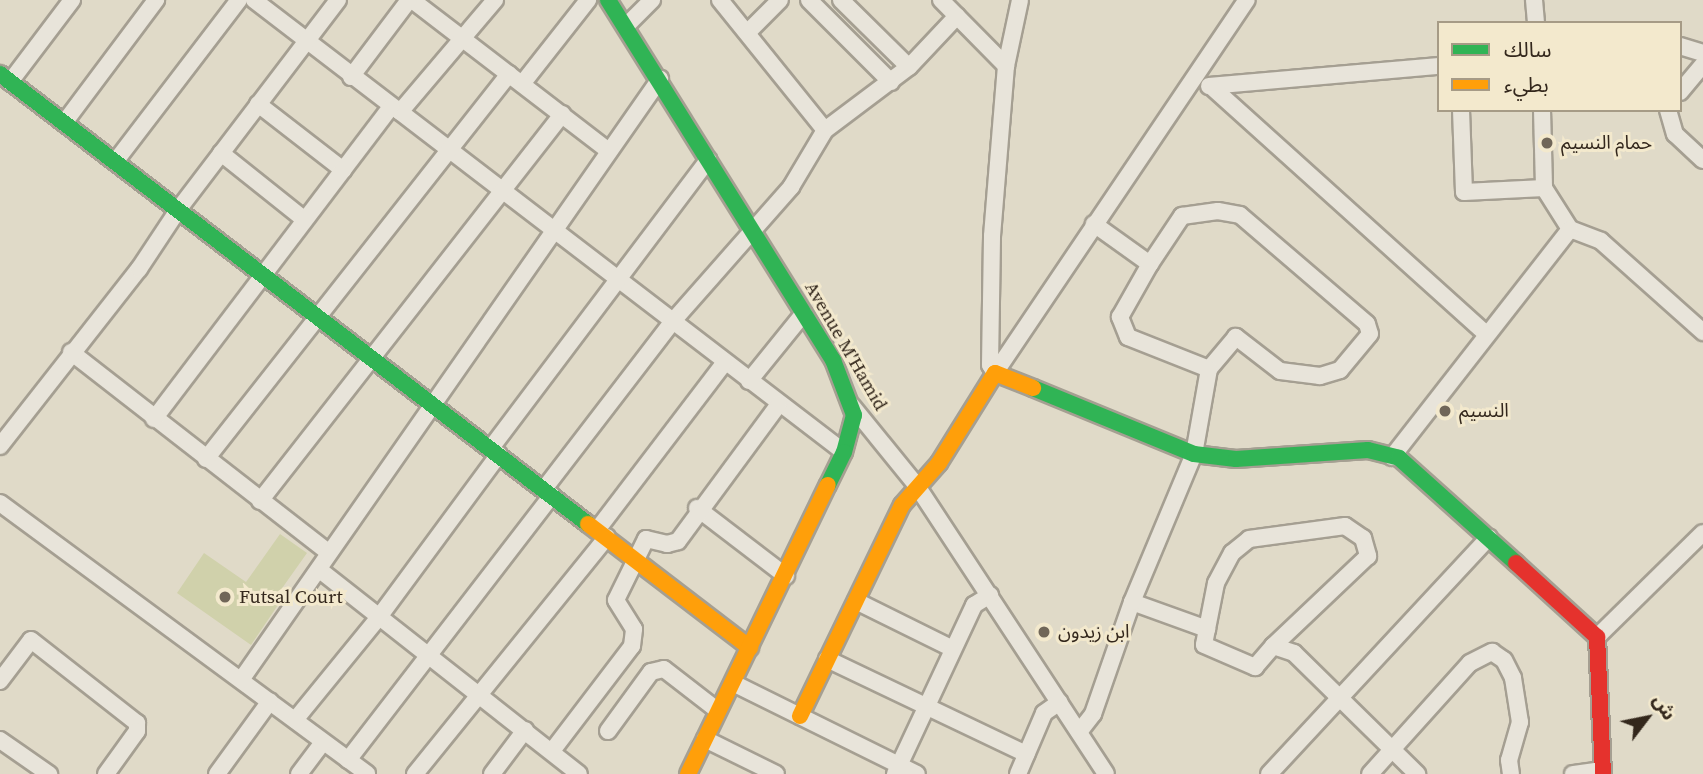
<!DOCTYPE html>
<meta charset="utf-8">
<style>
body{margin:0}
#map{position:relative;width:1703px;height:774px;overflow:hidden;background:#e0dac8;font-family:"Source Serif 4","Noto Sans Arabic",serif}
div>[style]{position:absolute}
.green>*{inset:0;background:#d0d1ab}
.roads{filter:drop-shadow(2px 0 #a59f92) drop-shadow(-2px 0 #a59f92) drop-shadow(0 2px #a59f92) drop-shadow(0 -2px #a59f92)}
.street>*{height:16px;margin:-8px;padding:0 8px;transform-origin:8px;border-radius:8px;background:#e8e4da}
.fast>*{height:16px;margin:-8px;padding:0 8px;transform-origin:8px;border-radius:8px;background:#30b455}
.slow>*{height:16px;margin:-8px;padding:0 8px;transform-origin:8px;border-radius:8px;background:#ff9f0a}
.jam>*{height:16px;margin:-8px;padding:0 8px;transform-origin:8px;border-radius:8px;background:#e5322d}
.dots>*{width:19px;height:19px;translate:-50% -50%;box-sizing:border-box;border:4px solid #f3e9cd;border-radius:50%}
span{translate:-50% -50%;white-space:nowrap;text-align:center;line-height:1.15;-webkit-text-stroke:6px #f3e9cd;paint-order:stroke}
.poi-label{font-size:19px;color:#33271c}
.left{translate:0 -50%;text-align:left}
.street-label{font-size:19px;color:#33271c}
.legend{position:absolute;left:1437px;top:21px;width:245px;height:91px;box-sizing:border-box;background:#f3e9cd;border:2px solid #a69b86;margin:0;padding:9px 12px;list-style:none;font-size:21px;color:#33271c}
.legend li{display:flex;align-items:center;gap:14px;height:35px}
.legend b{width:35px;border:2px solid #a69b86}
.north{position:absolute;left:1612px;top:683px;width:70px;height:70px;-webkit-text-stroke:5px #f3e9cd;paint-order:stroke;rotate:58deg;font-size:19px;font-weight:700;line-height:28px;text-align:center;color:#33271c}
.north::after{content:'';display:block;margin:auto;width:24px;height:32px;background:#33271c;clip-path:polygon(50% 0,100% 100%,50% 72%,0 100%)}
</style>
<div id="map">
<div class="green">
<i style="clip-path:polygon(280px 534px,307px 553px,273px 601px,278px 605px,251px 645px,177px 593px,204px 553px,246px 582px)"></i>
</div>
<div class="roads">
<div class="street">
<i style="left:254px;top:0;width:743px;rotate:37.46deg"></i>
<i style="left:412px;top:0;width:248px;rotate:37.5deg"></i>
<i style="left:720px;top:0;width:167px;rotate:51.1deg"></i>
<i style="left:809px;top:0;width:116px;rotate:45deg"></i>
<i style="left:841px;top:0;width:95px;rotate:44.6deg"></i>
<i style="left:941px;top:0;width:93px;rotate:45.4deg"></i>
<i style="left:1534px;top:0;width:23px;rotate:85deg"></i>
<i style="left:626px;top:26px;width:37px;rotate:-45deg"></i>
<i style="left:748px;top:32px;width:45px;rotate:-45deg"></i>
<i style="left:1680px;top:46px;width:24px;rotate:17deg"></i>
<i style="left:351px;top:77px;width:96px;rotate:-53deg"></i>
<i style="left:10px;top:82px;width:103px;rotate:-52.9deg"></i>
<i style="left:522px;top:84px;width:107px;rotate:-51.8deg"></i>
<i style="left:1209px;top:86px;width:231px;rotate:-5deg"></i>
<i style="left:1213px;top:88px;width:367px;rotate:42deg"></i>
<i style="left:1680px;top:92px;width:35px;rotate:-50deg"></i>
<i style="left:258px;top:104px;width:108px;rotate:37.8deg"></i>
<i style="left:1461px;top:110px;width:82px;rotate:87.9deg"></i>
<i style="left:1464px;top:192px;width:80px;rotate:-2.9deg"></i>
<i style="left:1542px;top:110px;width:78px;rotate:88.5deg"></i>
<i style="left:1544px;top:188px;width:49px;rotate:57.6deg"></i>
<i style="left:1570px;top:229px;width:33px;rotate:21deg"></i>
<i style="left:1601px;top:241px;width:137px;rotate:41.7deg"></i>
<i style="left:1668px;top:110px;width:25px;rotate:74deg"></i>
<i style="left:1675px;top:134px;width:38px;rotate:43deg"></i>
<i style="left:400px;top:112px;width:147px;rotate:-49.7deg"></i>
<i style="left:64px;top:123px;width:154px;rotate:-53.2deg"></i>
<i style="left:221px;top:153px;width:107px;rotate:38.6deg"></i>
<i style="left:115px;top:162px;width:204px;rotate:-52.6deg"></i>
<i style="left:1150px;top:264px;width:58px;rotate:-56.3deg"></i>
<i style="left:1182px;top:216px;width:36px;rotate:-8deg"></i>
<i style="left:1218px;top:211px;width:22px;rotate:10deg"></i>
<i style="left:1240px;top:215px;width:167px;rotate:40.6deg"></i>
<i style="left:1367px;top:324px;width:10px;rotate:73deg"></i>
<i style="left:1370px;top:334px;width:47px;rotate:129.8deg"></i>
<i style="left:1340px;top:370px;width:21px;rotate:163deg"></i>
<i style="left:1320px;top:376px;width:40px;rotate:-172.9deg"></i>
<i style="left:1280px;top:371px;width:56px;rotate:-142.3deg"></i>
<i style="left:1236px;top:337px;width:42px;rotate:130.2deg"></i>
<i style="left:71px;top:352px;width:326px;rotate:37.9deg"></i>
<i style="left:995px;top:373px;width:450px;rotate:-56deg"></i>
<i style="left:995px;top:373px;width:9px;rotate:-122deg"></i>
<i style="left:990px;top:365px;width:129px;rotate:-89.1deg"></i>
<i style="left:992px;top:236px;width:171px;rotate:-85.3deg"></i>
<i style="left:1006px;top:66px;width:67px;rotate:-78deg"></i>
<i style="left:749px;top:381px;width:87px;rotate:-51deg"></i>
<i style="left:852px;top:406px;width:103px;rotate:50.9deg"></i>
<i style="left:917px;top:486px;width:344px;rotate:56.7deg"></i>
<i style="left:154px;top:419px;width:392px;rotate:-52.8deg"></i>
<i style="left:0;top:446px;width:225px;rotate:-51.9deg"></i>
<i style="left:139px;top:269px;width:71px;rotate:-56.5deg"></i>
<i style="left:178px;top:210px;width:264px;rotate:-52.7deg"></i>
<i style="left:491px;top:448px;width:361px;rotate:-53deg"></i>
<i style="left:1392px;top:457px;width:289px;rotate:-52deg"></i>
<i style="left:206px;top:459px;width:490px;rotate:-51.8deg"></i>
<i style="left:544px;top:489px;width:212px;rotate:-52.5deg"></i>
<i style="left:673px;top:321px;width:179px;rotate:-48.6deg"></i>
<i style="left:791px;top:187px;width:66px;rotate:-59.2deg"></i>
<i style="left:825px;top:130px;width:105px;rotate:-36.9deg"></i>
<i style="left:909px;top:67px;width:70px;rotate:-46.7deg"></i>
<i style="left:260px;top:501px;width:491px;rotate:-52deg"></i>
<i style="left:0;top:503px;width:456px;rotate:36.4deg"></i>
<i style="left:697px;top:508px;width:112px;rotate:37.4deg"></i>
<i style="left:597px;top:530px;width:211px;rotate:-52.7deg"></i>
<i style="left:321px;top:571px;width:328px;rotate:38.2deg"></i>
<i style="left:856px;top:601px;width:108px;rotate:26.3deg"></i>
<i style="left:1132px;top:602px;width:80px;rotate:19.8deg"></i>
<i style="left:1207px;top:629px;width:47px;rotate:-78.9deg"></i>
<i style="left:1216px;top:583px;width:34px;rotate:-62deg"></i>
<i style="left:1232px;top:553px;width:22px;rotate:-39deg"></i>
<i style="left:1249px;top:539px;width:97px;rotate:-7.7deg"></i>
<i style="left:1345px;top:526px;width:22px;rotate:34deg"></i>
<i style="left:1363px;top:538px;width:19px;rotate:74deg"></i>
<i style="left:1368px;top:556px;width:131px;rotate:136.5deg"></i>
<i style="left:1273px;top:646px;width:22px;rotate:18deg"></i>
<i style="left:1294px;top:653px;width:173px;rotate:44.5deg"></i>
<i style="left:1207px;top:629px;width:16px;rotate:101deg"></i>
<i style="left:1204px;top:645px;width:56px;rotate:23.3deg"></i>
<i style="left:1255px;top:667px;width:28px;rotate:-49deg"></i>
<i style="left:1597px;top:637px;width:148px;rotate:-44.5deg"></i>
<i style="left:827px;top:659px;width:221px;rotate:25.5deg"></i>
<i style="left:241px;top:680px;width:733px;rotate:-55.12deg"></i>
<i style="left:0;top:681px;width:51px;rotate:-52.9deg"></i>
<i style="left:31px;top:640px;width:135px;rotate:38.1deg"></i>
<i style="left:137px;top:723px;width:8px;rotate:90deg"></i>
<i style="left:137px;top:731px;width:53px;rotate:125.8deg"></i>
<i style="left:733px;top:683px;width:205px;rotate:26.3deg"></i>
<i style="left:295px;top:720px;width:133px;rotate:-50.8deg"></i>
<i style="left:379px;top:617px;width:202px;rotate:-53.6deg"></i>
<i style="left:608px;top:731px;width:73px;rotate:-53.9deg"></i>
<i style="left:651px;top:672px;width:13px;rotate:-13deg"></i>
<i style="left:664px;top:669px;width:67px;rotate:37.7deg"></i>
<i style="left:1079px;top:732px;width:23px;rotate:-52deg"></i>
<i style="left:1093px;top:714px;width:119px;rotate:-70.8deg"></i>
<i style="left:1132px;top:602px;width:160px;rotate:-67.3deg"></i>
<i style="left:1194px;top:454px;width:86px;rotate:-80deg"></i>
<i style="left:1209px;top:369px;width:87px;rotate:-158.4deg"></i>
<i style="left:1128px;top:337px;width:22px;rotate:-112deg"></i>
<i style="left:1120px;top:317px;width:61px;rotate:-60.5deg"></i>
<i style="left:1150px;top:264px;width:69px;rotate:-144.5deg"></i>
<i style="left:705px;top:739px;width:79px;rotate:26.2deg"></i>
<i style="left:0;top:740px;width:60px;rotate:34.8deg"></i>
<i style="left:552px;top:751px;width:132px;rotate:-52.7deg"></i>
<i style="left:632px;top:646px;width:17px;rotate:-83deg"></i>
<i style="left:634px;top:629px;width:34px;rotate:-122deg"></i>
<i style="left:616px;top:600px;width:68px;rotate:-63.8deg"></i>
<i style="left:646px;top:539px;width:22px;rotate:13deg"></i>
<i style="left:667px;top:544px;width:11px;rotate:-15deg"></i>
<i style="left:678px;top:541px;width:170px;rotate:-53.6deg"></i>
<i style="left:348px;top:760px;width:334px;rotate:-52.4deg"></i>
<i style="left:217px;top:774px;width:90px;rotate:-54deg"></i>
<i style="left:299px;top:774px;width:40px;rotate:-53deg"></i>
<i style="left:415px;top:774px;width:305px;rotate:-51deg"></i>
<i style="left:492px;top:774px;width:55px;rotate:-53.1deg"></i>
<i style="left:895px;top:774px;width:187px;rotate:-64.9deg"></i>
<i style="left:974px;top:605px;width:19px;rotate:-32deg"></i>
<i style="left:1018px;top:774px;width:66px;rotate:-66.9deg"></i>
<i style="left:1044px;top:713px;width:19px;rotate:-35deg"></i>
<i style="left:1269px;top:774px;width:323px;rotate:-47.1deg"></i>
<i style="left:1370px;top:774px;width:149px;rotate:-48deg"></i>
<i style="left:1470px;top:663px;width:25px;rotate:-27deg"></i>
<i style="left:1492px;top:652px;width:14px;rotate:34deg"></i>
<i style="left:1504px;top:660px;width:20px;rotate:63deg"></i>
<i style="left:1513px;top:678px;width:45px;rotate:81deg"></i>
<i style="left:1520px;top:722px;width:40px;rotate:106deg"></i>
<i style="left:1509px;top:760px;width:14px;rotate:82deg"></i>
<i style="left:1573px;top:774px;width:29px;rotate:-8deg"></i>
</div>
<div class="fast">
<i style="left:608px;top:0;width:425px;rotate:58deg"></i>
<i style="left:833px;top:360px;width:59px;rotate:69.1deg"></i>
<i style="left:854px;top:415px;width:38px;rotate:105deg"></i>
<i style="left:844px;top:452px;width:37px;rotate:116deg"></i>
<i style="left:0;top:74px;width:740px;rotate:37.43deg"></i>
<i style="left:1033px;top:388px;width:174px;rotate:22.3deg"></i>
<i style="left:1194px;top:454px;width:42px;rotate:6.8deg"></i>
<i style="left:1236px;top:459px;width:132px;rotate:-3.9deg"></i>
<i style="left:1368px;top:450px;width:32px;rotate:14deg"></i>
<i style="left:1399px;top:458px;width:157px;rotate:41.9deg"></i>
</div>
<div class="slow">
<i style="left:588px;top:524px;width:204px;rotate:37.4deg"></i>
<i style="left:800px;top:716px;width:234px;rotate:-64.2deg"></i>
<i style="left:902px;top:505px;width:56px;rotate:-48.6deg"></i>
<i style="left:939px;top:463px;width:106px;rotate:-58.1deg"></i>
<i style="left:995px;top:373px;width:41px;rotate:21.5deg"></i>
<i style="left:688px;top:774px;width:321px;rotate:-64.2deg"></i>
</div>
<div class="jam">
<i style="left:1516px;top:563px;width:110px;rotate:42.4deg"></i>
<i style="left:1597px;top:637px;width:137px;rotate:87.5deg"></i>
</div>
</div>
<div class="dots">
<i style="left:1547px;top:143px;background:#706658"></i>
<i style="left:1445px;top:411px;background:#706658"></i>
<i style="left:225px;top:597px;background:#706658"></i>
<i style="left:1044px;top:632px;background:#706658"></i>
</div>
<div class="poi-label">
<span class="left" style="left:1561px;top:143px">حمام النسيم</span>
<span class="left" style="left:1459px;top:411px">النسيم</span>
<span class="left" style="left:239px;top:597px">Futsal Court</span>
<span class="left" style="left:1058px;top:632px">ابن زيدون</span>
</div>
<div class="street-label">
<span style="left:846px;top:346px;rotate:60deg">Avenue M'Hamid</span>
</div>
<ul class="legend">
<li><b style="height:9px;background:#30b455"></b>سالك</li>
<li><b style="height:9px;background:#ff9f0a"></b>بطيء</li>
</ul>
<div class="north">ش</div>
</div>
